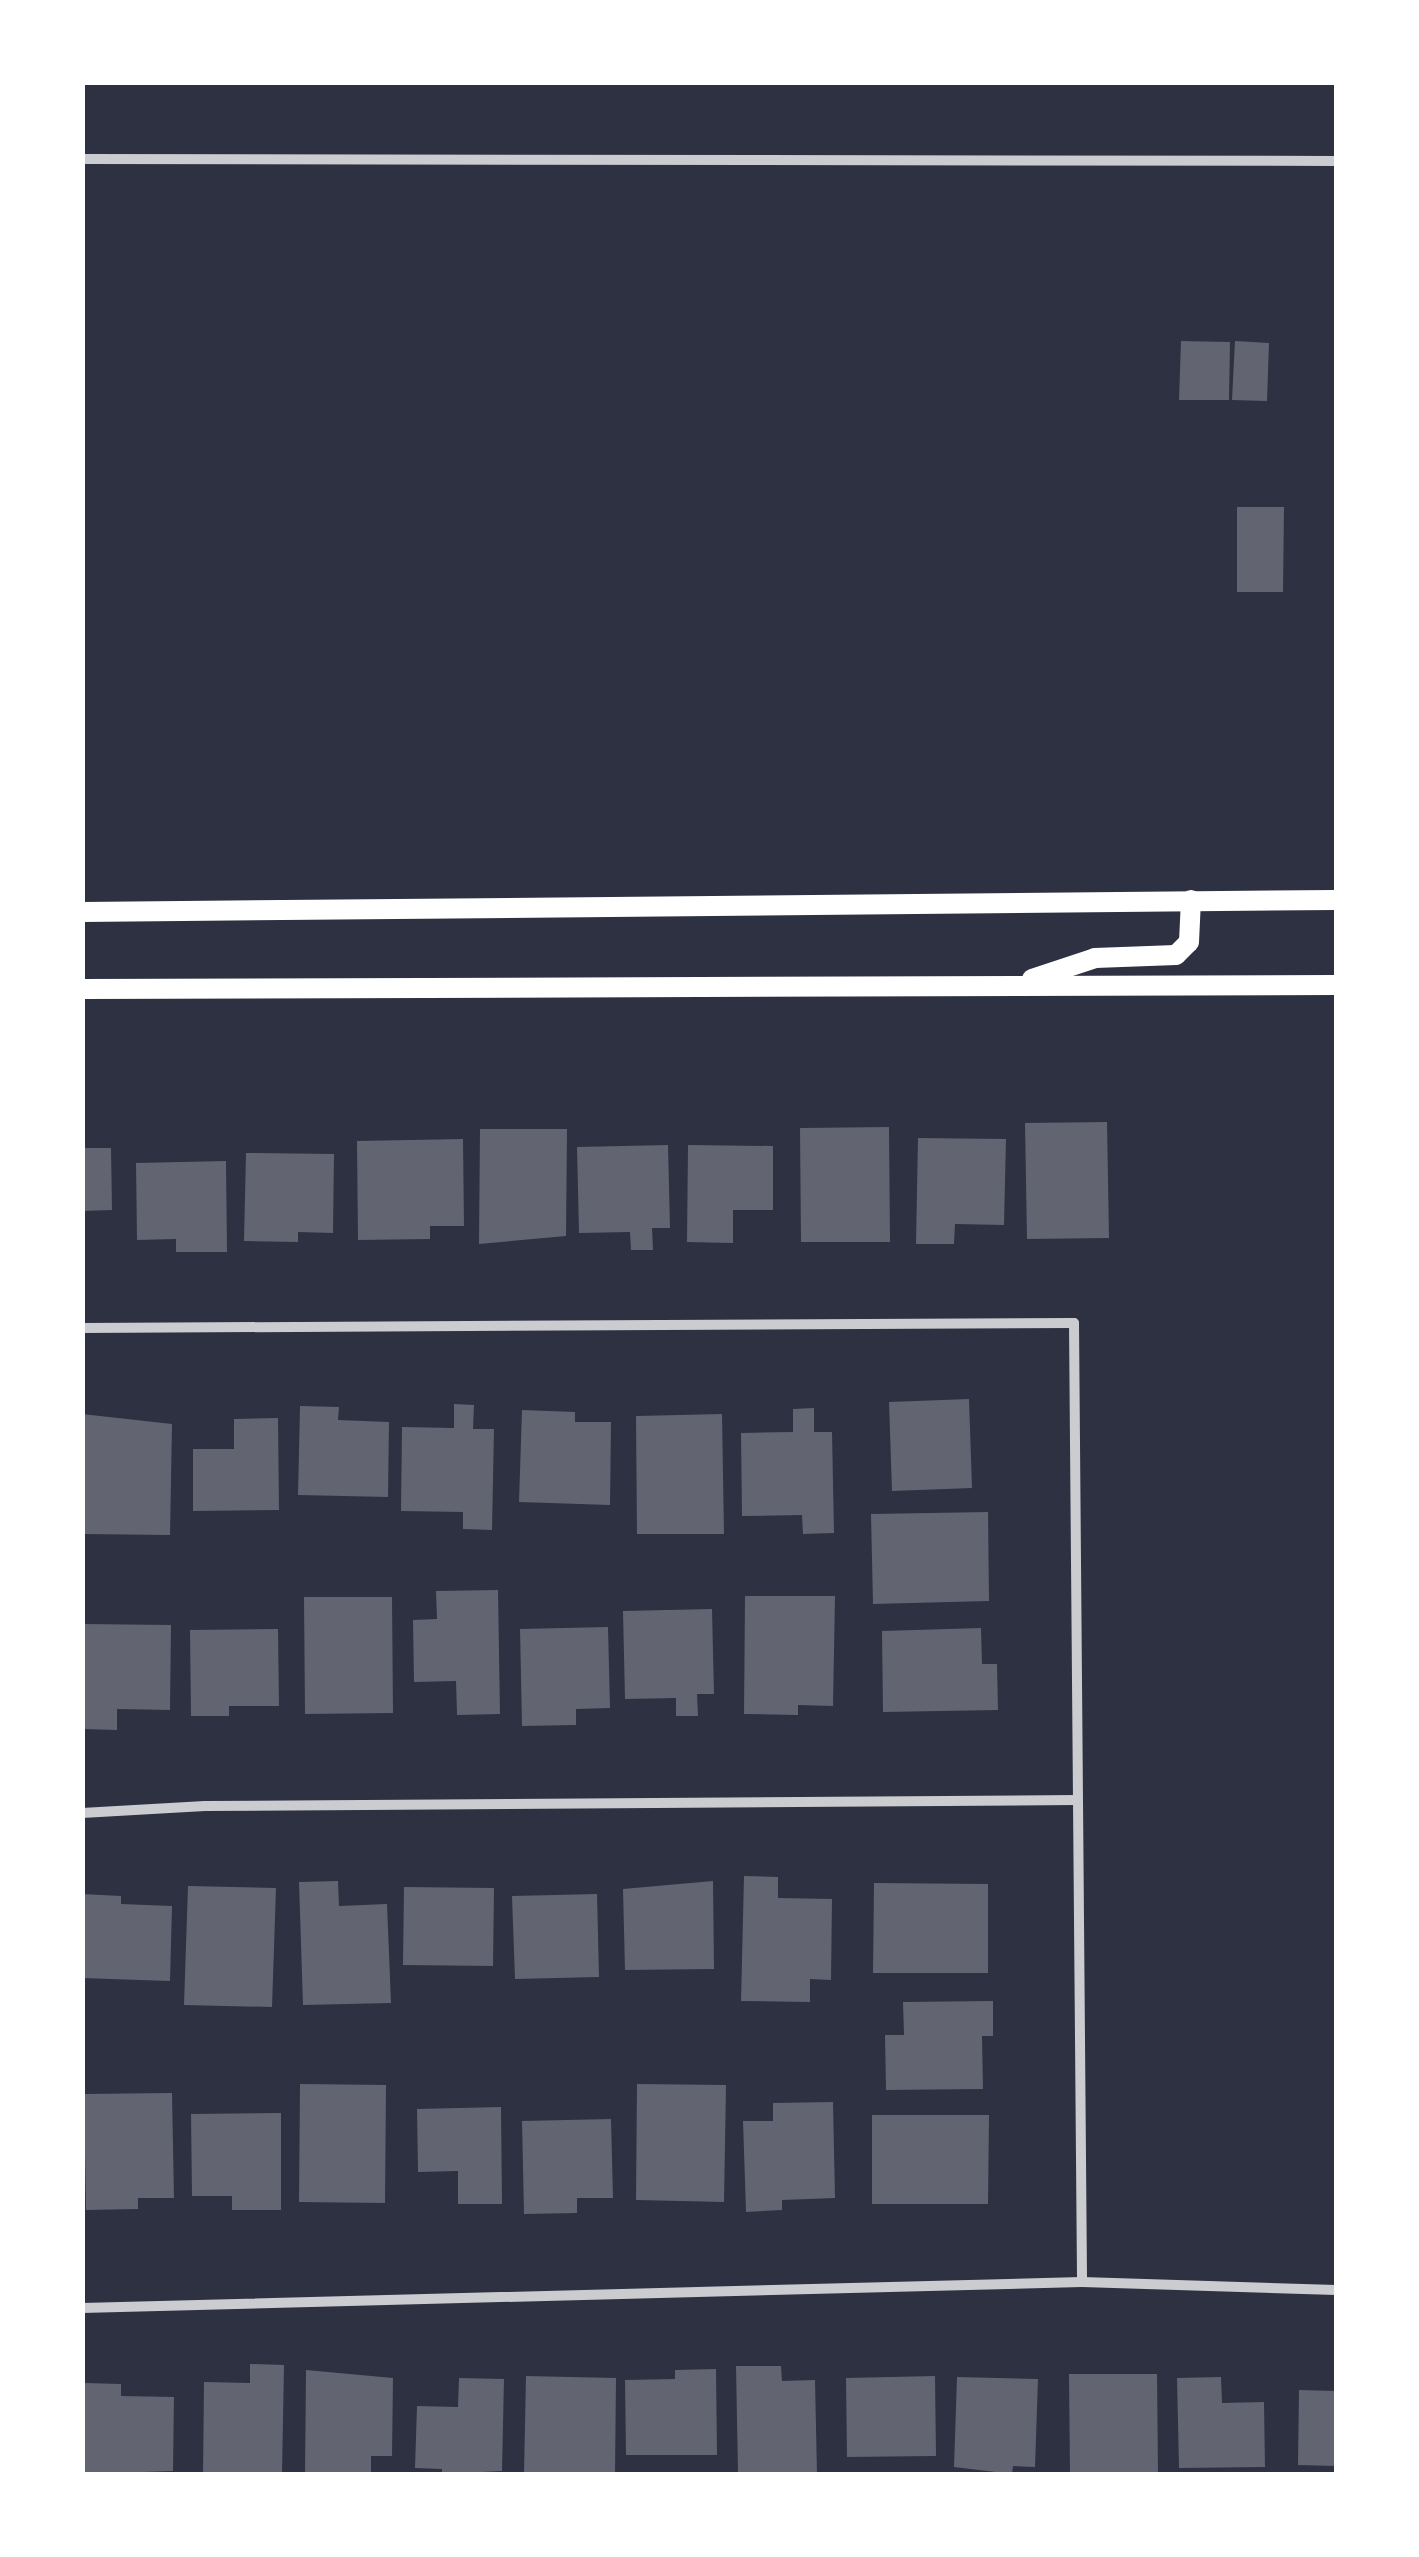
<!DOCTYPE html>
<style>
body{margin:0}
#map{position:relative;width:1419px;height:2557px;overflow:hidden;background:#2d3142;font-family:"Golos Text",sans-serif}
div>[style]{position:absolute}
.building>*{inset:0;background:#626471}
.minor>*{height:10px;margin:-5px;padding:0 5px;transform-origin:5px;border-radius:5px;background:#caccd0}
.secondary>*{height:20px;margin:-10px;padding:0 10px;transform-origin:10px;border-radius:10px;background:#fff}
span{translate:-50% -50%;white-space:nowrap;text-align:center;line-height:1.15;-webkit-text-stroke:8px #fff;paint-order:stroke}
.frame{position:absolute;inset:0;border:85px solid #fff;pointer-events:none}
</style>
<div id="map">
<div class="building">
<i style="clip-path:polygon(1181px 341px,1230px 342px,1229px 400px,1179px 400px)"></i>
<i style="clip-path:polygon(1235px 341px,1269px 343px,1267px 401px,1232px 400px)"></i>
<i style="clip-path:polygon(1237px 507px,1284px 507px,1283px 592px,1237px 592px)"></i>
<i style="clip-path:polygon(1107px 1122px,1109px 1238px,1027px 1239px,1025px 1123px)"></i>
<i style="clip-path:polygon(889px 1127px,890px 1242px,801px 1242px,800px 1128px)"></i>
<i style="clip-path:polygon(480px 1129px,567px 1129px,566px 1236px,479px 1244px)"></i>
<i style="clip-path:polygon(918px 1138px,1006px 1139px,1004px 1225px,955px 1224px,954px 1244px,916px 1244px)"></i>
<i style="clip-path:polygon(463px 1139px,464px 1226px,430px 1226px,430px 1239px,358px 1240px,357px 1141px)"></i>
<i style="clip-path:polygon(668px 1145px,670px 1228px,652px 1228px,653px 1250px,631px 1250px,630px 1232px,579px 1233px,577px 1147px)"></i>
<i style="clip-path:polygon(688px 1145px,773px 1146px,773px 1210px,733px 1210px,733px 1243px,687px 1242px)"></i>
<i style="clip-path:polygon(82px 1148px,111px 1148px,112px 1210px,82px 1211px)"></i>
<i style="clip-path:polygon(246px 1153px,334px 1154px,333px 1233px,298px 1232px,298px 1242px,244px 1241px)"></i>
<i style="clip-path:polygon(226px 1161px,227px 1252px,176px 1252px,176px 1239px,137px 1240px,136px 1163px)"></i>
<i style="clip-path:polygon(969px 1399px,972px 1488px,892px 1491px,889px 1402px)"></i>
<i style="clip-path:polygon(454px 1404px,474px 1405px,473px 1429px,494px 1429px,492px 1530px,463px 1529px,463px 1512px,401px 1511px,402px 1427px,454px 1428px)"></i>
<i style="clip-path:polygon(300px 1406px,339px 1407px,338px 1420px,389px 1422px,388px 1497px,298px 1495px)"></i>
<i style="clip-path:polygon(814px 1408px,814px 1432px,832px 1432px,834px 1533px,803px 1534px,802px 1515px,742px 1516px,741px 1433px,793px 1432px,793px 1409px)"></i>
<i style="clip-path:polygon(522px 1410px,575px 1412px,575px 1422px,611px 1422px,610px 1505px,519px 1502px)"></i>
<i style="clip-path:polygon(82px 1414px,172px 1424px,170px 1535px,82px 1534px)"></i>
<i style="clip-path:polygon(722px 1414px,724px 1534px,637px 1534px,636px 1416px)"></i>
<i style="clip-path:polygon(278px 1418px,279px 1510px,193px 1511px,193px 1449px,234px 1449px,234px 1419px)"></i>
<i style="clip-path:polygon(988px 1512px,989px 1601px,873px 1604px,871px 1514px)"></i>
<i style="clip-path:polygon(498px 1590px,500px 1714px,457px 1715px,456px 1681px,414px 1682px,413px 1620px,437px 1619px,436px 1591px)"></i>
<i style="clip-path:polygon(745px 1596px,835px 1596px,833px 1706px,798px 1705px,798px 1715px,744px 1714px)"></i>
<i style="clip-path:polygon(304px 1597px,392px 1597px,393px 1713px,305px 1714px)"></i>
<i style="clip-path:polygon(712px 1609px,714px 1694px,697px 1694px,698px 1716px,676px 1716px,676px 1698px,625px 1699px,623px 1611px)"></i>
<i style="clip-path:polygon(82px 1624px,171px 1625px,170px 1710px,117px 1709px,117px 1730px,82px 1729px)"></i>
<i style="clip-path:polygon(608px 1627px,610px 1708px,576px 1709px,576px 1725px,522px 1726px,520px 1629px)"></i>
<i style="clip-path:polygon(981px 1628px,982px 1664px,997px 1664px,998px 1710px,883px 1712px,882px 1631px)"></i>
<i style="clip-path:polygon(278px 1629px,279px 1706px,229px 1706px,229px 1716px,191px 1716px,190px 1630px)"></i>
<i style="clip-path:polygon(744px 1876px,778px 1877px,778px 1898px,832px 1899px,831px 1980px,810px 1979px,810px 2002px,741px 2001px)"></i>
<i style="clip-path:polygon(338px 1881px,339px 1906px,387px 1904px,391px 2003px,303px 2005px,299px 1882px)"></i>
<i style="clip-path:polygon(713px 1881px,714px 1969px,625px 1970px,623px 1889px)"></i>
<i style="clip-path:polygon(874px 1883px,988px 1884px,988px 1973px,873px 1973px)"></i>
<i style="clip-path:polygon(188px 1886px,276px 1888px,272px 2007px,184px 2005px)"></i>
<i style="clip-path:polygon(404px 1887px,494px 1888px,493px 1966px,403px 1965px)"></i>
<i style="clip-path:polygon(82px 1894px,121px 1896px,121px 1904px,172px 1906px,170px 1981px,82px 1978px)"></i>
<i style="clip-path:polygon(597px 1894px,599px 1977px,515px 1979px,512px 1896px)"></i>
<i style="clip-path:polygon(993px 2001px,993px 2036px,982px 2036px,983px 2089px,886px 2090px,885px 2035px,904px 2035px,903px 2002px)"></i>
<i style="clip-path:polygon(300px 2084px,386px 2085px,385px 2203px,299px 2202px)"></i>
<i style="clip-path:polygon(637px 2084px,726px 2085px,724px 2202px,636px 2200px)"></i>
<i style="clip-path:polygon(172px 2093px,174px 2198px,138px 2198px,138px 2209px,86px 2210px,84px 2094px)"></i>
<i style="clip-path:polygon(833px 2102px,835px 2198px,782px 2200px,782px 2210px,746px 2212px,743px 2121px,773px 2121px,773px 2103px)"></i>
<i style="clip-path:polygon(501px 2107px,502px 2204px,458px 2204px,458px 2171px,418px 2172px,417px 2109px)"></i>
<i style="clip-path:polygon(281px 2113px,281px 2210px,232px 2210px,232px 2196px,192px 2196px,191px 2114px)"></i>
<i style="clip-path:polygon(872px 2115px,989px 2115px,988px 2204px,872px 2204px)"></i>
<i style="clip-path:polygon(611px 2119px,613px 2198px,577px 2198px,577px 2213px,524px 2214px,522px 2121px)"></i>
<i style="clip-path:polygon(250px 2364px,284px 2365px,282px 2474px,203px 2474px,204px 2382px,250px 2383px)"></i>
<i style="clip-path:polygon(736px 2366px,781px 2366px,782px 2381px,815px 2380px,817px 2474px,738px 2474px)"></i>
<i style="clip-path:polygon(716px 2369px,717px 2455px,626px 2455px,625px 2380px,675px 2379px,675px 2370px)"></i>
<i style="clip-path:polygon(306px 2370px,393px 2378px,392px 2456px,371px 2456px,371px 2474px,305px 2474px)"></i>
<i style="clip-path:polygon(1069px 2374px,1157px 2374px,1158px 2474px,1070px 2474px)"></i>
<i style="clip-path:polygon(526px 2376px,616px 2378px,615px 2474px,524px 2474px)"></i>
<i style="clip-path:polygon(935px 2376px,936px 2456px,847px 2457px,846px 2378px)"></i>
<i style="clip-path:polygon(957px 2377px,1038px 2379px,1035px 2467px,1013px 2466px,1012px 2474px,954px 2467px)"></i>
<i style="clip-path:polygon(1221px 2377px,1222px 2403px,1264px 2402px,1265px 2467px,1179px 2468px,1177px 2378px)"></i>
<i style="clip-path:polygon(459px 2378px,504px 2379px,502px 2471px,442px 2474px,442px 2469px,415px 2468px,417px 2406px,458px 2407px)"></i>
<i style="clip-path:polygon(85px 2383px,121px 2384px,121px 2396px,174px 2397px,173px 2471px,84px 2474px)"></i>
<i style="clip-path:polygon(1299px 2390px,1336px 2391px,1336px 2466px,1298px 2465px)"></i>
</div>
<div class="minor">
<i style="left:82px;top:159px;width:1254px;rotate:0.09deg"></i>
<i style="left:82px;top:1328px;width:992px;rotate:-0.29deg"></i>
<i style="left:1074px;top:1323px;width:959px;rotate:89.52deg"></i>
<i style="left:82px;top:1813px;width:123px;rotate:-3.3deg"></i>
<i style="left:205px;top:1806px;width:872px;rotate:-0.39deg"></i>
<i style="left:82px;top:2308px;width:1000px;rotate:-1.49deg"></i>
<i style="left:1082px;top:2282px;width:254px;rotate:1.8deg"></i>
</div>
<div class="secondary">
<i style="left:82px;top:912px;width:1254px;rotate:-0.55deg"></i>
<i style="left:1032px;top:979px;width:66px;rotate:-18.4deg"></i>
<i style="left:1095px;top:958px;width:81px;rotate:-2.1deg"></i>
<i style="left:1176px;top:955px;width:18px;rotate:-45deg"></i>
<i style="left:1189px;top:942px;width:42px;rotate:-87.3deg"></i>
<i style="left:82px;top:989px;width:1254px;rotate:-0.18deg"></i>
</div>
<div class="frame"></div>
</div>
